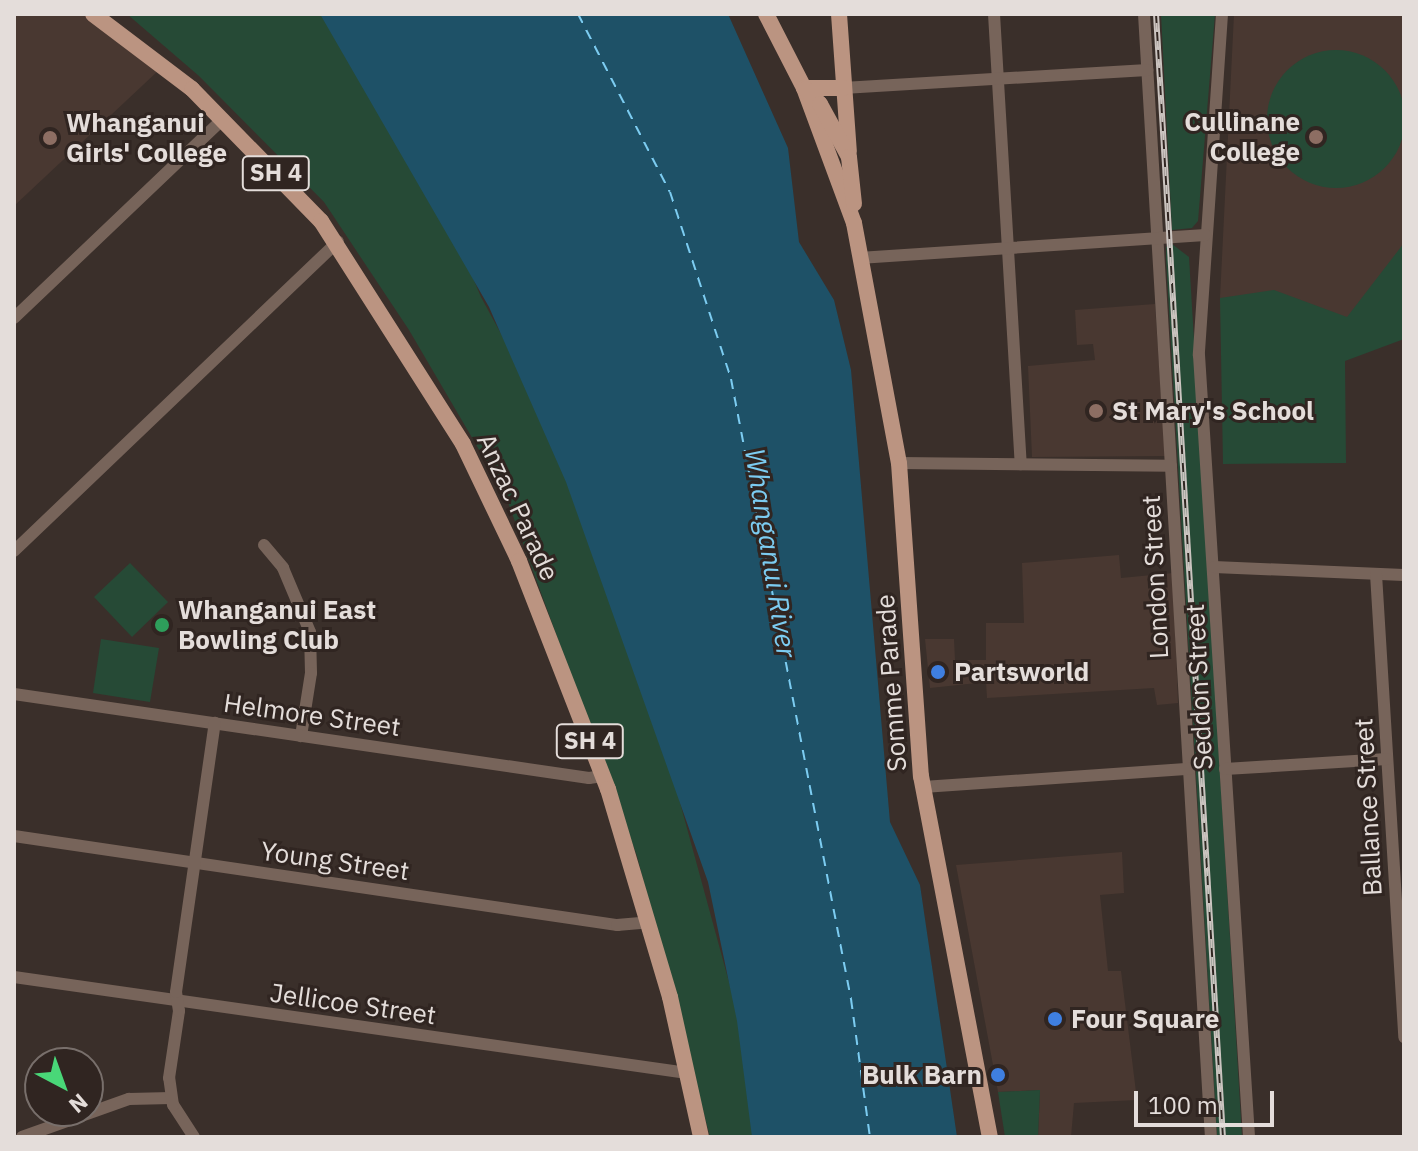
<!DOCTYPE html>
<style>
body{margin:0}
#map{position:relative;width:1418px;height:1151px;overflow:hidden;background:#3a2f2a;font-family:"IBM Plex Sans",sans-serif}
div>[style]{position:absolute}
.built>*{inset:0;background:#493831}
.green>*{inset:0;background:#264a36}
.round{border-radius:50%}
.water>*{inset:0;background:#1e5167}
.ferry>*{height:2px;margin-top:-1px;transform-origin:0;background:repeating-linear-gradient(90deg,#7cccf1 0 10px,transparent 0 18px)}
.minor>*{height:12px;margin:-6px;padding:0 6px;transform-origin:6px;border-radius:6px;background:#77645a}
.major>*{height:16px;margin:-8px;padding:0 8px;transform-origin:8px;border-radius:8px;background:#bb9481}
.rail>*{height:6px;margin-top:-3px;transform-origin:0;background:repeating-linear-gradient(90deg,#302521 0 9px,#cbc4c0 0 18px);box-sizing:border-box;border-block:2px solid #cbc4c0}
.dots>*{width:22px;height:22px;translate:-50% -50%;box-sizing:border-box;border:4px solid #302521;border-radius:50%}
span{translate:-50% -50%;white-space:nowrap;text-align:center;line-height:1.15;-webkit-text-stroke:6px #302521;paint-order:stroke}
.shield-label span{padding:2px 6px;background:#302521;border:2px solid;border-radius:6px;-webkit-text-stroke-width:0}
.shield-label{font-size:24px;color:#e4ddda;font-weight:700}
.poi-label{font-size:26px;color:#e4ddda;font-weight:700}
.right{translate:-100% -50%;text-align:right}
.left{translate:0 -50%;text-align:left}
.street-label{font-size:26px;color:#e4ddda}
.water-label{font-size:28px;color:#7cccf1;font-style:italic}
.frame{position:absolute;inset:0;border:16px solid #e4ddda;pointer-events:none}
.north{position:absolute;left:24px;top:1047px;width:80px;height:80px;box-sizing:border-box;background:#302521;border:2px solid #786f6b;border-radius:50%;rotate:139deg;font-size:22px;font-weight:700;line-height:32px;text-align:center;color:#e4ddda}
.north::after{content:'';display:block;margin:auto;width:28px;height:36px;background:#49d778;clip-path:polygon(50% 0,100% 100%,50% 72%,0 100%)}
.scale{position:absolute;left:1134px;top:1091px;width:140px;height:36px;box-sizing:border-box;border:4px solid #e4ddda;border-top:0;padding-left:10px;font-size:24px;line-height:28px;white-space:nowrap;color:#e4ddda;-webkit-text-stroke:6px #302521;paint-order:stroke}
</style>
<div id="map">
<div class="built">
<i style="clip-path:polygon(14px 14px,86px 14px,159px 70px,14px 206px)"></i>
<i style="clip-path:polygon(1234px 14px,1404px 14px,1404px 261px,1345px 353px,1222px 354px,1220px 298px)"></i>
<i style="clip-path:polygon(1155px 304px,1165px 456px,1032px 457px,1028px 366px,1095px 360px,1093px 344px,1077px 345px,1075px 310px)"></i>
<i style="clip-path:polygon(1119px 555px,1121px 578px,1173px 573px,1178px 703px,1157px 705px,1154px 688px,987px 698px,986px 682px,930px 688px,925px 639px,954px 639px,955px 660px,986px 660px,986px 623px,1024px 623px,1022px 563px)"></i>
<i style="clip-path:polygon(1122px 852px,1124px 893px,1100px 895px,1108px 971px,1121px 971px,1137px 1100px,1074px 1103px,1071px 1137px,1038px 1137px,1040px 1090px,998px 1092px,956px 865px)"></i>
</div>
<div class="green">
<i style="clip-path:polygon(127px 14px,324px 14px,437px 193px,481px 297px,533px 393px,655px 711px,747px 1048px,756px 1137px,710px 1137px,637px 856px,505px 494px,409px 330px,324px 202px,199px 76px)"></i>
<i style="clip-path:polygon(1161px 14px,1215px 14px,1198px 221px,1192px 228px,1172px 230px)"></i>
<i class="round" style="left:1267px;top:50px;width:138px;height:138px"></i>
<i style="clip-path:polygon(1404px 243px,1404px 339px,1345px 361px,1346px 463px,1223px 464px,1220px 298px,1274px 290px,1347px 317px)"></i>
<i style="clip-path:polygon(1172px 244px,1189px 257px,1242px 1137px,1217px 1137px,1166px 259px,1166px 247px)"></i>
<i style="clip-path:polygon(130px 563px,168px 602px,132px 637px,94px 597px)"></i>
<i style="clip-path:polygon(101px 639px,159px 648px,150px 702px,93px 693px)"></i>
<i style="clip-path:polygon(1040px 1090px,1038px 1137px,1005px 1137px,998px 1092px)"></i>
</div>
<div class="water">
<i style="clip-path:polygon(320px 14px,728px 14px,788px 148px,799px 242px,834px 300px,851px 370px,890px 822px,920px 885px,957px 1137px,752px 1137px,737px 1021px,708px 882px,566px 482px,489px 307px)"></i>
</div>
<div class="ferry">
<i style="left:578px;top:14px;width:200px;rotate:62.7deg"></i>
<i style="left:670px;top:192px;width:197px;rotate:71.9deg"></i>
<i style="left:731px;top:379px;width:632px;rotate:79.05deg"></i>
<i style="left:851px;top:999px;width:139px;rotate:82.2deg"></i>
</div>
<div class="minor">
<i style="left:994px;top:14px;width:451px;rotate:86.6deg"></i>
<i style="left:1144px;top:14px;width:1125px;rotate:86.59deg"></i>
<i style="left:1222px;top:14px;width:342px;rotate:93.9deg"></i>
<i style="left:1199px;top:355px;width:784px;rotate:86.34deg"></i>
<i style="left:843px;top:88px;width:305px;rotate:-3.4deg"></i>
<i style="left:859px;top:258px;width:347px;rotate:-3.8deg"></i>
<i style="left:14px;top:318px;width:289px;rotate:-43.6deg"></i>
<i style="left:899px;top:463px;width:272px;rotate:0.6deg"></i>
<i style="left:264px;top:545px;width:30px;rotate:50deg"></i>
<i style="left:283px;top:568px;width:69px;rotate:67.1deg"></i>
<i style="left:310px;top:632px;width:41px;rotate:88.6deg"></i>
<i style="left:311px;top:673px;width:64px;rotate:99deg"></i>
<i style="left:14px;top:551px;width:448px;rotate:-43.7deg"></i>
<i style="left:1214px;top:567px;width:190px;rotate:2.4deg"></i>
<i style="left:1376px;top:574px;width:464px;rotate:86.5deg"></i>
<i style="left:14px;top:694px;width:581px;rotate:8.31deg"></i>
<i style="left:589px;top:778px;width:14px;rotate:-8deg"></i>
<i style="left:1225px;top:769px;width:162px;rotate:-3.5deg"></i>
<i style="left:923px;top:787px;width:267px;rotate:-3.9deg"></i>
<i style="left:14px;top:836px;width:610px;rotate:8.4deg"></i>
<i style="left:617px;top:925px;width:32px;rotate:-5deg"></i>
<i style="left:14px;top:977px;width:680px;rotate:8.12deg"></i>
<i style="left:22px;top:1137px;width:114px;rotate:-19.6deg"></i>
<i style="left:129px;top:1099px;width:42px;rotate:-1.4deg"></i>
<i style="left:194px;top:1137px;width:38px;rotate:-123deg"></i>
<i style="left:173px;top:1105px;width:27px;rotate:-98deg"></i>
<i style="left:169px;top:1078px;width:68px;rotate:-81.5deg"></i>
<i style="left:179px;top:1011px;width:19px;rotate:-99deg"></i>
<i style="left:176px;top:992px;width:272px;rotate:-81.8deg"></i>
</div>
<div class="major">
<i style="left:93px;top:14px;width:124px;rotate:37.1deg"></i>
<i style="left:192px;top:89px;width:185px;rotate:45.7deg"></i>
<i style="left:321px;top:221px;width:264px;rotate:57.5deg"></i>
<i style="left:463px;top:444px;width:130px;rotate:64.4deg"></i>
<i style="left:519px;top:561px;width:245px;rotate:68.7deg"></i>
<i style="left:608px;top:789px;width:217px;rotate:73.4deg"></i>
<i style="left:670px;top:997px;width:143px;rotate:77.5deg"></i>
<i style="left:766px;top:14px;width:83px;rotate:62.8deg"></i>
<i style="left:804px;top:88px;width:144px;rotate:69.7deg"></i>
<i style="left:854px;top:223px;width:244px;rotate:79.4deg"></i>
<i style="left:899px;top:463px;width:314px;rotate:86deg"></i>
<i style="left:921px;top:776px;width:368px;rotate:79.2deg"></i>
<i style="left:839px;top:14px;width:138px;rotate:85.9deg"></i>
<i style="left:804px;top:88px;width:39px"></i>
<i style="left:805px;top:89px;width:21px;rotate:45deg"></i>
<i style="left:820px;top:104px;width:60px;rotate:61.3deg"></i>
<i style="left:849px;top:157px;width:47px;rotate:83.9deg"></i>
</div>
<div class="rail">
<i style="left:1156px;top:14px;width:1125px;rotate:86.59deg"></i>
</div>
<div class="dots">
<i style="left:1316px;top:137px;background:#8d6e63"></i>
<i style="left:50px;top:138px;background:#8d6e63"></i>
<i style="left:1096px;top:411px;background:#8d6e63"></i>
<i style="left:162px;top:625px;background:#2e9e5b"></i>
<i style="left:938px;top:672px;background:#3f7fe0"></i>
<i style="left:1055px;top:1019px;background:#3f7fe0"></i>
<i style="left:998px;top:1075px;background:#3f7fe0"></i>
</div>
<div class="shield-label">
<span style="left:276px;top:173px">SH 4</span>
<span style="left:590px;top:741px">SH 4</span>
</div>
<div class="poi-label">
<span class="right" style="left:1300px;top:137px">Cullinane<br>College</span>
<span class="left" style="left:66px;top:138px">Whanganui<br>Girls' College</span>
<span class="left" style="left:1112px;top:411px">St Mary's School</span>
<span class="left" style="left:178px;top:625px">Whanganui East<br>Bowling Club</span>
<span class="left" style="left:954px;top:672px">Partsworld</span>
<span class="left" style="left:1071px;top:1019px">Four Square</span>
<span class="right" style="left:982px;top:1075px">Bulk Barn</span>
</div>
<div class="street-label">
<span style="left:518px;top:507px;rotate:65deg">Anzac Parade</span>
<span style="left:1155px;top:577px;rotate:-93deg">London Street</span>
<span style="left:891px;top:683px;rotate:-94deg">Somme Parade</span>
<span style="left:1199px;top:687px;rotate:-93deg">Seddon Street</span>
<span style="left:312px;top:715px;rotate:8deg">Helmore Street</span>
<span style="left:1368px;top:807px;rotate:-93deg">Ballance Street</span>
<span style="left:335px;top:861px;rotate:8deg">Young Street</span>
<span style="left:353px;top:1004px;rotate:8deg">Jellicoe Street</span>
</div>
<div class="water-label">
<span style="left:771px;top:553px;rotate:81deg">Whanganui River</span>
</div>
<div class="frame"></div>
<div class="north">N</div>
<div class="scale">100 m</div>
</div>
